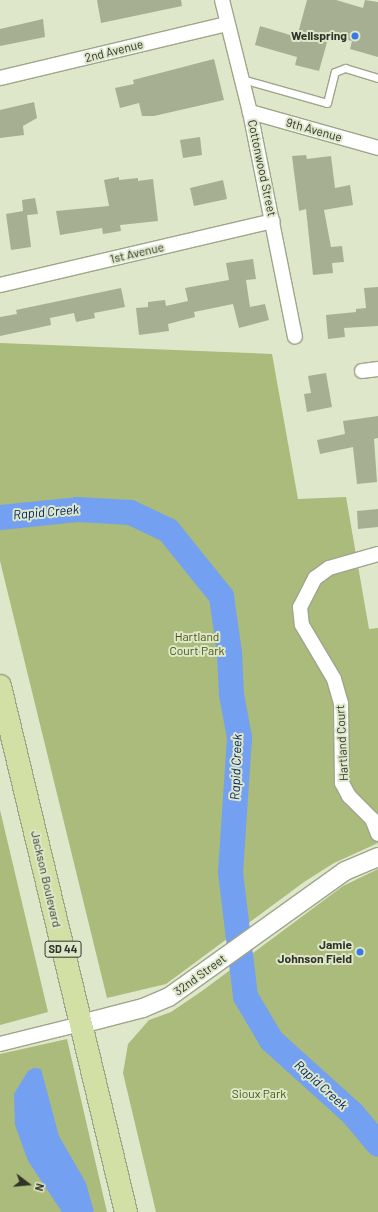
<!DOCTYPE html>
<style>
body{margin:0}
#map{position:relative;width:378px;height:1212px;overflow:hidden;background:#dee7ca;font-family:Barlow,sans-serif}
div>[style]{position:absolute}
.green>*{inset:0;background:#aabb7b}
.water>*{inset:0;background:#73a0f0}
.river>*{height:25px;margin:-12.5px;padding:0 12.5px;transform-origin:12.5px;border-radius:12.5px;background:#73a0f0}
.building>*{inset:0;background:#a7af93}
.roads{filter:drop-shadow(1px 0 #9ea68a) drop-shadow(-1px 0 #9ea68a) drop-shadow(0 1px #9ea68a) drop-shadow(0 -1px #9ea68a)}
.service>*{height:7px;margin:-3.5px;padding:0 3.5px;transform-origin:3.5px;border-radius:3.5px;background:#fff}
.minor>*{height:14px;margin:-7px;padding:0 7px;transform-origin:7px;border-radius:7px;background:#fff}
.tertiary>*{height:18px;margin:-9px;padding:0 9px;transform-origin:9px;border-radius:9px;background:#fff}
.primary>*{height:22px;margin:-11px;padding:0 11px;transform-origin:11px;border-radius:11px;background:#d2e0a6}
.dots>*{width:11px;height:11px;translate:-50% -50%;box-sizing:border-box;border:2px solid #dee7ca;border-radius:50%}
span{translate:-50% -50%;white-space:nowrap;text-align:center;line-height:1.15;-webkit-text-stroke:4px #dee7ca;paint-order:stroke}
.shield-label span{padding:1px 3px;background:#dee7ca;border:1px solid;border-radius:3px;-webkit-text-stroke-width:0}
.shield-label{font-size:11px;color:#303328;font-weight:700}
.poi-label{font-size:12px;color:#303328;font-weight:700}
.right{translate:-100% -50%;text-align:right}
.street-label{font-size:12px;color:#303328}
.park-label{font-size:12px;color:#48560d}
.water-label{font-size:13px;color:#012469;font-style:italic}
.north{position:absolute;left:8px;top:1164px;width:40px;height:40px;-webkit-text-stroke:3px #dee7ca;paint-order:stroke;rotate:106deg;font-size:11px;font-weight:700;line-height:16px;text-align:center;color:#303328}
.north::after{content:'';display:block;margin:auto;width:14px;height:18px;background:#303328;clip-path:polygon(50% 0,100% 100%,50% 72%,0 100%)}
</style>
<div id="map">
<div class="green">
<i style="clip-path:polygon(0 343px,272px 354px,298px 499px,346px 497px,369px 629px,378px 628px,378px 843px,334px 863px,304px 882px,166px 984px,107px 998px,0 561px)"></i>
<i style="clip-path:polygon(0 810px,48px 1012px,0 1025px)"></i>
<i style="clip-path:polygon(378px 869px,378px 1212px,156px 1212px,123px 1073px,128px 1044px,149px 1020px,171px 1012px,202px 991px,343px 886px)"></i>
<i style="clip-path:polygon(67px 1039px,107px 1212px,0 1212px,0 1054px)"></i>
</div>
<div class="water">
<i style="clip-path:polygon(34px 1068px,41px 1069px,59px 1136px,86px 1183px,94px 1212px,62px 1212px,28px 1161px,15px 1125px,14px 1094px,28px 1071px)"></i>
</div>
<div class="river">
<i style="left:0;top:517px;width:77px;rotate:-5.9deg"></i>
<i style="left:77px;top:509px;width:53px;rotate:3.2deg"></i>
<i style="left:130px;top:512px;width:42px;rotate:25.3deg"></i>
<i style="left:168px;top:530px;width:85px;rotate:51.2deg"></i>
<i style="left:221px;top:596px;width:57px;rotate:81.9deg"></i>
<i style="left:229px;top:652px;width:42px;rotate:87.3deg"></i>
<i style="left:231px;top:694px;width:44px;rotate:79.5deg"></i>
<i style="left:239px;top:737px;width:135px;rotate:93.8deg"></i>
<i style="left:230px;top:872px;width:125px;rotate:83.1deg"></i>
<i style="left:245px;top:996px;width:51px;rotate:59.4deg"></i>
<i style="left:271px;top:1040px;width:109px;rotate:42deg"></i>
<i style="left:352px;top:1113px;width:40px;rotate:50deg"></i>
</div>
<div class="building">
<i style="clip-path:polygon(97px 0,181px 0,182px 6px,101px 23px)"></i>
<i style="clip-path:polygon(307px 0,336px 0,363px 8px,365px 0,378px 2px,378px 57px,350px 49px,352px 41px,329px 35px,319px 71px,295px 65px,297px 57px,255px 45px,260px 26px,297px 37px)"></i>
<i style="clip-path:polygon(43px 19px,45px 37px,0 46px,0 29px)"></i>
<i style="clip-path:polygon(214px 59px,224px 100px,154px 116px,142px 116px,139px 103px,120px 108px,115px 88px,134px 84px,133px 80px)"></i>
<i style="clip-path:polygon(34px 102px,37px 118px,23px 126px,24px 135px,0 138px,0 110px)"></i>
<i style="clip-path:polygon(200px 137px,202px 155px,183px 158px,180px 140px)"></i>
<i style="clip-path:polygon(306px 155px,307px 159px,331px 156px,335px 188px,350px 185px,353px 205px,324px 210px,331px 247px,342px 246px,344px 262px,332px 263px,333px 273px,313px 275px,306px 209px,299px 211px,292px 156px)"></i>
<i style="clip-path:polygon(119px 177px,119px 180px,138px 178px,138px 181px,153px 179px,158px 221px,120px 225px,121px 231px,103px 234px,102px 228px,60px 235px,56px 211px,109px 206px,104px 180px)"></i>
<i style="clip-path:polygon(223px 180px,227px 199px,194px 206px,190px 188px)"></i>
<i style="clip-path:polygon(35px 198px,38px 214px,27px 215px,31px 247px,11px 250px,6px 214px,23px 211px,22px 200px)"></i>
<i style="clip-path:polygon(253px 259px,256px 279px,246px 280px,250px 307px,265px 304px,269px 320px,239px 328px,233px 304px,194px 312px,195px 317px,168px 324px,169px 331px,139px 335px,136px 308px,148px 307px,148px 302px,165px 300px,166px 306px,188px 301px,185px 288px,229px 280px,226px 263px)"></i>
<i style="clip-path:polygon(378px 287px,378px 326px,344px 328px,345px 337px,328px 339px,326px 315px,356px 312px,356px 309px,366px 308px,364px 288px)"></i>
<i style="clip-path:polygon(121px 288px,125px 307px,94px 313px,95px 318px,76px 322px,74px 313px,50px 318px,51px 325px,0 336px,0 317px,17px 314px,16px 310px)"></i>
<i style="clip-path:polygon(326px 373px,332px 407px,307px 412px,304px 394px,311px 393px,308px 376px)"></i>
<i style="clip-path:polygon(378px 416px,378px 438px,374px 439px,377px 482px,357px 484px,353px 447px,320px 454px,317px 440px,345px 434px,343px 421px)"></i>
<i style="clip-path:polygon(378px 509px,378px 527px,358px 529px,357px 511px)"></i>
</div>
<div class="roads">
<div class="service">
<i style="left:242px;top:79px;width:88px;rotate:15.8deg"></i>
<i style="left:327px;top:103px;width:32px;rotate:-76deg"></i>
<i style="left:335px;top:72px;width:11px;rotate:-22deg"></i>
<i style="left:345px;top:68px;width:34px;rotate:17deg"></i>
</div>
<div class="minor">
<i style="left:222px;top:0;width:115px;rotate:76deg"></i>
<i style="left:250px;top:112px;width:229px;rotate:78.7deg"></i>
<i style="left:0;top:78px;width:233px;rotate:-13.4deg"></i>
<i style="left:250px;top:112px;width:133px;rotate:15.7deg"></i>
<i style="left:0;top:285px;width:280px;rotate:-13.2deg"></i>
<i style="left:362px;top:371px;width:16px;rotate:-7deg"></i>
<i style="left:378px;top:554px;width:51px;rotate:164.1deg"></i>
<i style="left:329px;top:568px;width:17px;rotate:144deg"></i>
<i style="left:315px;top:578px;width:33px;rotate:117deg"></i>
<i style="left:300px;top:607px;width:18px;rotate:84deg"></i>
<i style="left:302px;top:625px;width:63px;rotate:59.3deg"></i>
<i style="left:334px;top:679px;width:25px;rotate:74deg"></i>
<i style="left:341px;top:703px;width:80px;rotate:89.3deg"></i>
<i style="left:342px;top:783px;width:15px;rotate:62deg"></i>
<i style="left:349px;top:796px;width:33px;rotate:45deg"></i>
<i style="left:372px;top:819px;width:16px;rotate:68deg"></i>
<i style="left:0;top:1044px;width:83px;rotate:-13.9deg"></i>
</div>
<div class="tertiary">
<i style="left:81px;top:1024px;width:64px;rotate:-14.5deg"></i>
<i style="left:143px;top:1008px;width:28px;rotate:-23deg"></i>
<i style="left:169px;top:997px;width:216px;rotate:-35.6deg"></i>
<i style="left:345px;top:871px;width:36px;rotate:-23deg"></i>
</div>
<div class="primary">
<i style="left:0;top:686px;width:541px;rotate:76.53deg"></i>
</div>
</div>
<div class="dots">
<i style="left:355px;top:36px;background:#3c77e6"></i>
<i style="left:360px;top:952px;background:#3c77e6"></i>
</div>
<div class="shield-label">
<span style="left:63px;top:949px">SD 44</span>
</div>
<div class="poi-label">
<span class="right" style="left:347px;top:36px">Wellspring</span>
<span class="right" style="left:352px;top:952px">Jamie<br>Johnson Field</span>
</div>
<div class="street-label">
<span style="left:114px;top:51px;rotate:-14deg">2nd Avenue</span>
<span style="left:314px;top:130px;rotate:16deg">9th Avenue</span>
<span style="left:262px;top:168px;rotate:78deg">Cottonwood Street</span>
<span style="left:137px;top:253px;rotate:-13deg">1st Avenue</span>
<span style="left:342px;top:743px;rotate:-93deg">Hartland Court</span>
<span style="left:46px;top:879px;rotate:77deg">Jackson Boulevard</span>
<span style="left:200px;top:975px;rotate:-36deg">32nd Street</span>
</div>
<div class="park-label">
<span style="left:197px;top:644px">Hartland<br>Court Park</span>
<span style="left:259px;top:1094px">Sioux Park</span>
</div>
<div class="water-label">
<span style="left:46px;top:512px;rotate:-5deg">Rapid Creek</span>
<span style="left:236px;top:767px;rotate:-88deg">Rapid Creek</span>
<span style="left:321px;top:1085px;rotate:42deg">Rapid Creek</span>
</div>
<div class="north">N</div>
</div>
